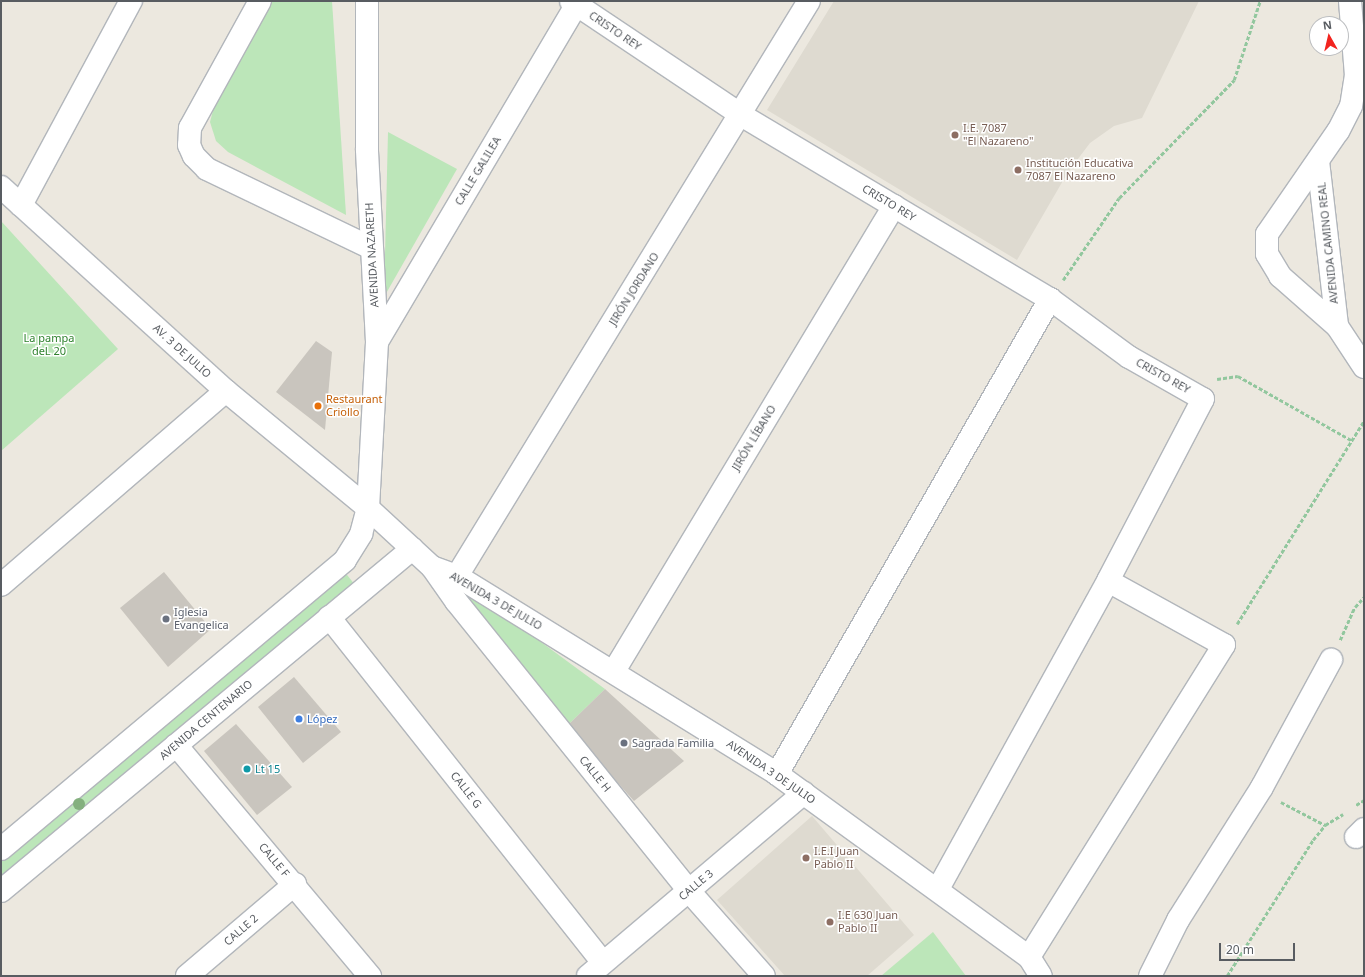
<!DOCTYPE html>
<meta charset="utf-8">
<style>
body{margin:0}
#map{position:relative;width:1365px;height:977px;overflow:hidden;background:#ece8df;font-family:"Noto Sans",sans-serif}
div>[style]{position:absolute}
.education>*{inset:0;background:#dedad0}
.green>*{inset:0;background:#bce6b9}
.building>*{inset:0;background:#c9c5be}
.path>*{height:2.5px;margin-top:-1.25px;transform-origin:0;background:repeating-linear-gradient(90deg,#92c79e 0 4px,transparent 0 6px)}
.roads{filter:drop-shadow(1px 0 #b2b6bb) drop-shadow(-1px 0 #b2b6bb) drop-shadow(0 1px #b2b6bb) drop-shadow(0 -1px #b2b6bb)}
.minor>*{height:22px;margin:-11px;padding:0 11px;transform-origin:11px;border-radius:11px;background:#fff}
.trees>*{width:12px;height:12px;margin:-6px;border-radius:50%;background:#84b07e}
.dots>*{width:11px;height:11px;translate:-50% -50%;box-sizing:border-box;border:2px solid #fff;border-radius:50%}
span{translate:-50% -50%;white-space:nowrap;text-align:center;line-height:1.15;-webkit-text-stroke:3px #fff;paint-order:stroke}
.street-label{font-size:11px;color:#585c61}
.education-label{font-size:11px;color:#785e54}
.left{translate:0 -50%;text-align:left}
.park-label{font-size:11px;color:#2f822e}
.food-label{font-size:11px;color:#c56008}
.worship-label{font-size:11px;color:#5b616d}
.shop-label{font-size:11px;color:#366cbe}
.culture-label{font-size:11px;color:#0d838f}
.frame{position:absolute;inset:0;border:2px solid #585c61;pointer-events:none}
.north{position:absolute;left:1309px;top:16px;width:40px;height:40px;box-sizing:border-box;background:#fff;border:1px solid #bcbec0;border-radius:50%;rotate:352deg;font-size:11px;font-weight:700;line-height:16px;text-align:center;color:#585c61}
.north::after{content:'';display:block;margin:auto;width:14px;height:18px;background:#f2241f;clip-path:polygon(50% 0,100% 100%,50% 72%,0 100%)}
.scale{position:absolute;left:1219px;top:943px;width:76px;height:18px;box-sizing:border-box;border:2px solid #585c61;border-top:0;padding-left:5px;font-size:12px;line-height:14px;white-space:nowrap;color:#585c61;-webkit-text-stroke:3px #fff;paint-order:stroke}
</style>
<div id="map">
<div class="education">
<i style="clip-path:polygon(834px 1px,1199px 1px,1142px 118px,1114px 126px,1090px 143px,1068px 172px,1017px 260px,767px 110px)"></i>
<i style="clip-path:polygon(812px 816px,914px 935px,867px 976px,785px 976px,717px 900px)"></i>
</div>
<div class="green">
<i style="clip-path:polygon(271px 1px,332px 1px,346px 215px,228px 152px,216px 141px,210px 122px,216px 99px)"></i>
<i style="clip-path:polygon(388px 132px,457px 169px,384px 297px)"></i>
<i style="clip-path:polygon(1px 221px,118px 349px,1px 451px)"></i>
<i style="clip-path:polygon(344px 571px,355px 585px,1px 885px,1px 860px)"></i>
<i style="clip-path:polygon(473px 592px,605px 689px,567px 726px,469px 598px)"></i>
<i style="clip-path:polygon(933px 932px,966px 976px,881px 976px)"></i>
</div>
<div class="building">
<i style="clip-path:polygon(316px 341px,332px 352px,325px 430px,276px 392px)"></i>
<i style="clip-path:polygon(164px 572px,211px 629px,168px 667px,120px 608px)"></i>
<i style="clip-path:polygon(294px 677px,341px 732px,303px 763px,258px 707px)"></i>
<i style="clip-path:polygon(605px 689px,684px 761px,634px 801px,567px 726px)"></i>
<i style="clip-path:polygon(236px 724px,292px 787px,257px 815px,204px 751px)"></i>
</div>
<div class="path">
<i style="left:1063px;top:280px;width:99px;rotate:-55.7deg"></i>
<i style="left:1119px;top:198px;width:165px;rotate:-45.7deg"></i>
<i style="left:1234px;top:80px;width:83px;rotate:-71.8deg"></i>
<i style="left:1217px;top:379px;width:21px;rotate:-8deg"></i>
<i style="left:1238px;top:376px;width:130px;rotate:29.5deg"></i>
<i style="left:1237px;top:624px;width:239px;rotate:-58deg"></i>
<i style="left:1340px;top:640px;width:36px;rotate:-66deg"></i>
<i style="left:1355px;top:607px;width:13px;rotate:-48deg"></i>
<i style="left:1281px;top:802px;width:50px;rotate:27.6deg"></i>
<i style="left:1356px;top:805px;width:9px;rotate:-32deg"></i>
<i style="left:1227px;top:976px;width:161px;rotate:-57.7deg"></i>
<i style="left:1313px;top:840px;width:19px;rotate:-51deg"></i>
<i style="left:1325px;top:825px;width:21px;rotate:-31deg"></i>
</div>
<div class="roads">
<div class="minor">
<i style="left:260px;top:1px;width:145px;rotate:118.9deg"></i>
<i style="left:190px;top:128px;width:17px;rotate:93deg"></i>
<i style="left:189px;top:145px;width:12px;rotate:66deg"></i>
<i style="left:194px;top:156px;width:18px;rotate:45deg"></i>
<i style="left:207px;top:169px;width:182px;rotate:25.7deg"></i>
<i style="left:571px;top:1px;width:205px;rotate:33.8deg"></i>
<i style="left:741px;top:115px;width:360px;rotate:30.8deg"></i>
<i style="left:1050px;top:299px;width:98px;rotate:36.3deg"></i>
<i style="left:1129px;top:357px;width:85px;rotate:29.6deg"></i>
<i style="left:1203px;top:399px;width:205px;rotate:117.6deg"></i>
<i style="left:1108px;top:581px;width:352px;rotate:118.9deg"></i>
<i style="left:1350px;top:1px;width:74px;rotate:85.4deg"></i>
<i style="left:1356px;top:75px;width:31px;rotate:99deg"></i>
<i style="left:1351px;top:106px;width:28px;rotate:117deg"></i>
<i style="left:1338px;top:131px;width:125px;rotate:124.6deg"></i>
<i style="left:1267px;top:234px;width:20px;rotate:90deg"></i>
<i style="left:1267px;top:254px;width:26px;rotate:59deg"></i>
<i style="left:1280px;top:276px;width:76px;rotate:41.3deg"></i>
<i style="left:1337px;top:326px;width:49px;rotate:56.6deg"></i>
<i style="left:1318px;top:161px;width:166px;rotate:83.4deg"></i>
<i style="left:1px;top:187px;width:304px;rotate:42.2deg"></i>
<i style="left:226px;top:391px;width:184px;rotate:39.5deg"></i>
<i style="left:368px;top:508px;width:87px;rotate:42.7deg"></i>
<i style="left:432px;top:567px;width:27px;rotate:20deg"></i>
<i style="left:457px;top:576px;width:376px;rotate:31.7deg"></i>
<i style="left:777px;top:774px;width:311px;rotate:36deg"></i>
<i style="left:1029px;top:957px;width:22px;rotate:58deg"></i>
<i style="left:21px;top:205px;width:232px;rotate:-61.7deg"></i>
<i style="left:377px;top:342px;width:396px;rotate:-59.4deg"></i>
<i style="left:432px;top:567px;width:42px;rotate:54.8deg"></i>
<i style="left:456px;top:601px;width:372px;rotate:51.2deg"></i>
<i style="left:689px;top:891px;width:113px;rotate:48.6deg"></i>
<i style="left:457px;top:576px;width:674px;rotate:-58.53deg"></i>
<i style="left:1px;top:585px;width:297px;rotate:-40.8deg"></i>
<i style="left:329px;top:617px;width:441px;rotate:51.6deg"></i>
<i style="left:614px;top:671px;width:543px;rotate:-58.95deg"></i>
<i style="left:176px;top:745px;width:302px;rotate:50deg"></i>
<i style="left:777px;top:774px;width:548px;rotate:-60.11deg"></i>
<i style="left:1356px;top:837px;width:11px;rotate:-45deg"></i>
<i style="left:1px;top:849px;width:449px;rotate:-40deg"></i>
<i style="left:345px;top:560px;width:31px;rotate:-58deg"></i>
<i style="left:361px;top:534px;width:27px;rotate:-75deg"></i>
<i style="left:368px;top:508px;width:166px;rotate:-86.9deg"></i>
<i style="left:377px;top:342px;width:193px;rotate:-93deg"></i>
<i style="left:367px;top:149px;width:148px;rotate:-90deg"></i>
<i style="left:1px;top:891px;width:535px;rotate:-39.76deg"></i>
<i style="left:1029px;top:957px;width:368px;rotate:-58deg"></i>
<i style="left:1224px;top:645px;width:132px;rotate:-151.1deg"></i>
<i style="left:187px;top:976px;width:142px;rotate:-40.4deg"></i>
<i style="left:588px;top:976px;width:283px;rotate:-40.3deg"></i>
<i style="left:1150px;top:976px;width:63px;rotate:-63.4deg"></i>
<i style="left:1178px;top:920px;width:157px;rotate:-57.7deg"></i>
<i style="left:1262px;top:787px;width:145px;rotate:-61.5deg"></i>
</div>
</div>
<div class="trees">
<i style="left:79px;top:804px"></i>
</div>
<div class="dots">
<i style="left:955px;top:135px;background:#8d6e63"></i>
<i style="left:1018px;top:170px;background:#8d6e63"></i>
<i style="left:318px;top:406px;background:#e8710a"></i>
<i style="left:166px;top:619px;background:#6b7280"></i>
<i style="left:299px;top:719px;background:#3f7fe0"></i>
<i style="left:624px;top:743px;background:#6b7280"></i>
<i style="left:247px;top:769px;background:#0f9aa8"></i>
<i style="left:806px;top:858px;background:#8d6e63"></i>
<i style="left:830px;top:922px;background:#8d6e63"></i>
</div>
<div class="street-label">
<span style="left:615px;top:31px;rotate:34deg">CRISTO REY</span>
<span style="left:478px;top:171px;rotate:-59deg">CALLE GALILEA</span>
<span style="left:889px;top:203px;rotate:31deg">CRISTO REY</span>
<span style="left:1328px;top:243px;rotate:-96deg">AVENIDA CAMINO REAL</span>
<span style="left:372px;top:255px;rotate:-93deg">AVENIDA NAZARETH</span>
<span style="left:634px;top:289px;rotate:-58deg">JIRÓN JORDANO</span>
<span style="left:182px;top:351px;rotate:42deg">AV. 3 DE JULIO</span>
<span style="left:1163px;top:376px;rotate:29deg">CRISTO REY</span>
<span style="left:754px;top:438px;rotate:-59deg">JIRÓN LÍBANO</span>
<span style="left:496px;top:601px;rotate:30deg">AVENIDA 3 DE JULIO</span>
<span style="left:206px;top:720px;rotate:-40deg">AVENIDA CENTENARIO</span>
<span style="left:771px;top:772px;rotate:34deg">AVENIDA 3 DE JULIO</span>
<span style="left:595px;top:774px;rotate:51deg">CALLE H</span>
<span style="left:466px;top:790px;rotate:52deg">CALLE G</span>
<span style="left:274px;top:860px;rotate:50deg">CALLE F</span>
<span style="left:696px;top:885px;rotate:-40deg">CALLE 3</span>
<span style="left:241px;top:930px;rotate:-41deg">CALLE 2</span>
</div>
<div class="education-label">
<span class="left" style="left:963px;top:135px">I.E. 7087<br>"El Nazareno"</span>
<span class="left" style="left:1026px;top:170px">Institución Educativa<br>7087 El Nazareno</span>
<span class="left" style="left:814px;top:858px">I.E.I Juan<br>Pablo II</span>
<span class="left" style="left:838px;top:922px">I.E 630 Juan<br>Pablo II</span>
</div>
<div class="park-label">
<span style="left:49px;top:345px">La pampa<br>deL 20</span>
</div>
<div class="food-label">
<span class="left" style="left:326px;top:406px">Restaurant<br>Criollo</span>
</div>
<div class="worship-label">
<span class="left" style="left:174px;top:619px">Iglesia<br>Evangelica</span>
<span class="left" style="left:632px;top:743px">Sagrada Familia</span>
</div>
<div class="shop-label">
<span class="left" style="left:307px;top:719px">López</span>
</div>
<div class="culture-label">
<span class="left" style="left:255px;top:769px">Lt 15</span>
</div>
<div class="frame"></div>
<div class="north">N</div>
<div class="scale">20 m</div>
</div>
